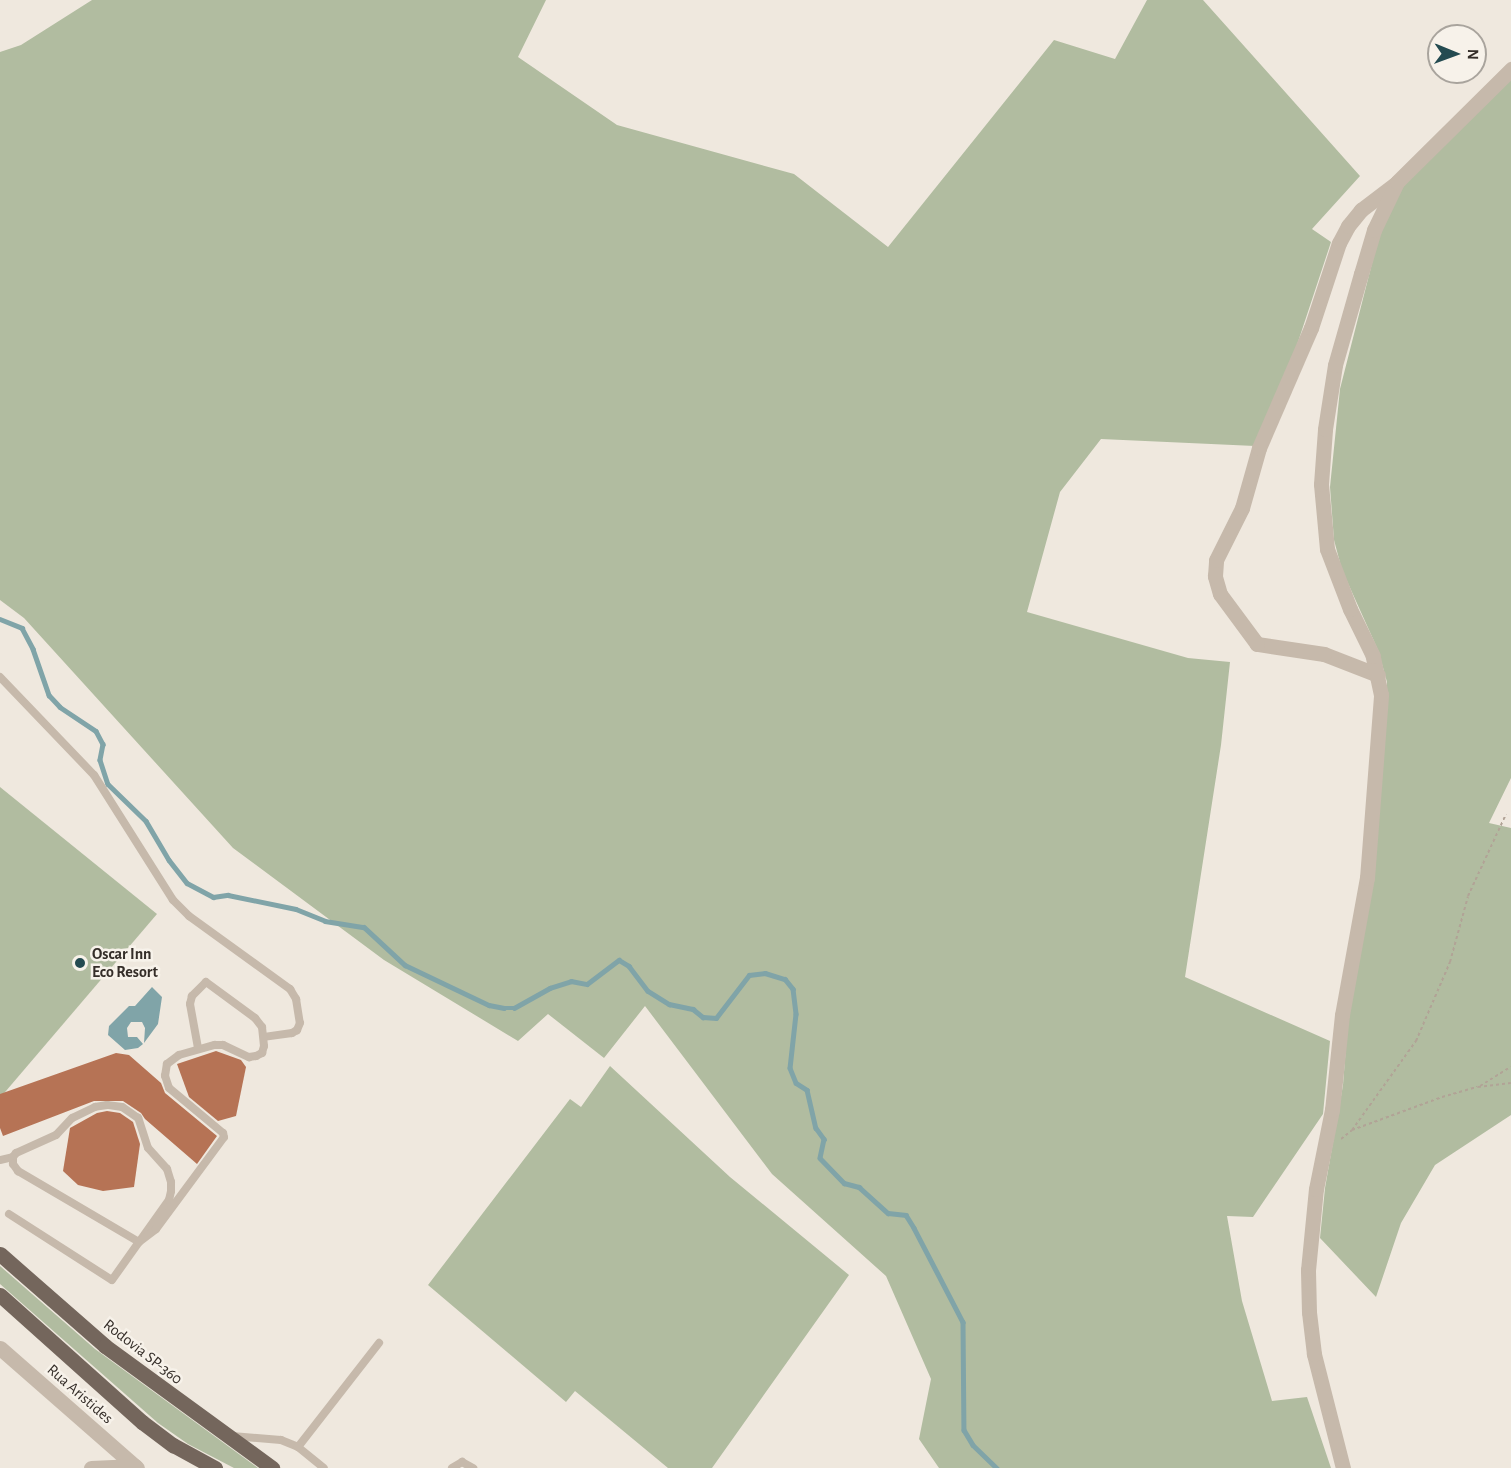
<!DOCTYPE html>
<style>
body{margin:0}
#map{position:relative;width:1511px;height:1468px;overflow:hidden;background:#efe8de;font-family:"Alegreya Sans",sans-serif}
div>[style]{position:absolute}
.green>*{inset:0;background:#b1bca0}
.water>*{inset:0;background:#80a4a8}
.stream>*{height:4.5px;margin:-2.25px;padding:0 2.25px;transform-origin:2.25px;border-radius:2.25px;background:#80a4a8}
.building>*{inset:0;background:#b67355}
.path>*{height:2px;margin-top:-1px;transform-origin:0;background:repeating-linear-gradient(90deg,#b1a396 0 3px,transparent 0 6px)}
.service>*{height:8px;margin:-4px;padding:0 4px;transform-origin:4px;border-radius:4px;background:#c6b9ab}
.minor>*{height:15px;margin:-7.5px;padding:0 7.5px;transform-origin:7.5px;border-radius:7.5px;background:#c6b9ab}
.primary>*{height:15px;margin:-7.5px;padding:0 7.5px;transform-origin:7.5px;border-radius:7.5px;background:#74665c}
.dots>*{width:16px;height:16px;translate:-50% -50%;box-sizing:border-box;border:3px solid #f7f2ea;border-radius:50%}
span{translate:-50% -50%;white-space:nowrap;text-align:center;line-height:1.15;-webkit-text-stroke:5px #f7f2ea;paint-order:stroke}
.poi-label{font-size:16px;color:#352e29;font-weight:700}
.left{translate:0 -50%;text-align:left}
.street-label{font-size:16px;color:#352e29}
.north{position:absolute;left:1427px;top:24px;width:60px;height:60px;box-sizing:border-box;background:#f7f2ea;border:2px solid #a9a49d;border-radius:50%;rotate:91deg;font-size:16px;font-weight:700;line-height:24px;text-align:center;color:#352e29}
.north::after{content:'';display:block;margin:auto;width:21px;height:27px;background:#244b51;clip-path:polygon(50% 0,100% 100%,50% 72%,0 100%)}
</style>
<div id="map">
<div class="green">
<i style="clip-path:polygon(92px 0,546px 0,518px 57px,617px 125px,794px 174px,888px 247px,1054px 40px,1115px 59px,1147px 0,1203px 0,1360px 176px,1312px 229px,1331px 242px,1297px 345px,1255px 446px,1101px 439px,1060px 492px,1027px 612px,1188px 658px,1230px 662px,1221px 745px,1185px 977px,1330px 1041px,1323px 1114px,1253px 1217px,1227px 1216px,1242px 1301px,1272px 1401px,1307px 1397px,1331px 1468px,939px 1468px,919px 1439px,931px 1379px,886px 1276px,772px 1174px,645px 1006px,604px 1058px,548px 1014px,518px 1041px,384px 960px,233px 848px,24px 618px,0 600px,0 52px,21px 45px)"></i>
<i style="clip-path:polygon(1511px 79px,1511px 778px,1489px 823px,1511px 828px,1511px 1115px,1435px 1165px,1401px 1223px,1376px 1297px,1320px 1238px,1325px 1188px,1343px 1085px,1350px 994px,1375px 869px,1387px 682px,1378px 650px,1342px 570px,1334px 540px,1330px 487px,1340px 389px,1380px 232px,1403px 186px)"></i>
<i style="clip-path:polygon(0 787px,157px 914px,0 1098px)"></i>
<i style="clip-path:polygon(610px 1066px,730px 1177px,849px 1275px,712px 1468px,668px 1468px,575px 1391px,566px 1402px,428px 1285px,570px 1099px,581px 1107px)"></i>
<i style="clip-path:polygon(0 1266px,95px 1349px,258px 1468px,234px 1468px,188px 1444px,158px 1423px,0 1284px)"></i>
</div>
<div class="water">
<i style="clip-path:polygon(152px 987px,162px 997px,158px 1024px,144px 1043px,145px 1028px,142px 1022px,131px 1022px,127px 1028px,128px 1037px,137px 1037px,143px 1044px,138px 1048px,125px 1050px,108px 1035px,109px 1026px,129px 1006px,135px 1006px)"></i>
</div>
<div class="stream">
<i style="left:0;top:619px;width:24px;rotate:22deg"></i>
<i style="left:22px;top:628px;width:24px;rotate:62deg"></i>
<i style="left:33px;top:649px;width:49px;rotate:70.8deg"></i>
<i style="left:49px;top:695px;width:16px;rotate:47deg"></i>
<i style="left:60px;top:707px;width:43px;rotate:33.7deg"></i>
<i style="left:96px;top:731px;width:15px;rotate:62deg"></i>
<i style="left:103px;top:744px;width:16px;rotate:101deg"></i>
<i style="left:100px;top:760px;width:25px;rotate:72deg"></i>
<i style="left:108px;top:784px;width:53px;rotate:44.2deg"></i>
<i style="left:146px;top:821px;width:45px;rotate:59.5deg"></i>
<i style="left:169px;top:860px;width:29px;rotate:52deg"></i>
<i style="left:187px;top:883px;width:30px;rotate:28deg"></i>
<i style="left:213px;top:897px;width:15px;rotate:-8deg"></i>
<i style="left:228px;top:895px;width:69px;rotate:11.6deg"></i>
<i style="left:296px;top:909px;width:31px;rotate:22deg"></i>
<i style="left:325px;top:921px;width:39px;rotate:9deg"></i>
<i style="left:364px;top:927px;width:56px;rotate:42.8deg"></i>
<i style="left:405px;top:965px;width:93px;rotate:25.5deg"></i>
<i style="left:489px;top:1005px;width:15px;rotate:11deg"></i>
<i style="left:504px;top:1008px;width:10px"></i>
<i style="left:514px;top:1008px;width:41px;rotate:-29.1deg"></i>
<i style="left:550px;top:988px;width:22px;rotate:-18deg"></i>
<i style="left:571px;top:981px;width:16px;rotate:11deg"></i>
<i style="left:587px;top:984px;width:40px;rotate:-37deg"></i>
<i style="left:619px;top:960px;width:12px;rotate:31deg"></i>
<i style="left:629px;top:966px;width:31px;rotate:53deg"></i>
<i style="left:648px;top:991px;width:25px;rotate:32deg"></i>
<i style="left:669px;top:1004px;width:25px;rotate:12deg"></i>
<i style="left:693px;top:1009px;width:13px;rotate:39deg"></i>
<i style="left:703px;top:1017px;width:13px;rotate:4deg"></i>
<i style="left:716px;top:1018px;width:54px;rotate:-52.5deg"></i>
<i style="left:749px;top:975px;width:16px;rotate:-7deg"></i>
<i style="left:765px;top:973px;width:21px;rotate:17deg"></i>
<i style="left:785px;top:979px;width:13px;rotate:51deg"></i>
<i style="left:793px;top:989px;width:25px;rotate:83deg"></i>
<i style="left:796px;top:1014px;width:54px;rotate:96.3deg"></i>
<i style="left:790px;top:1068px;width:16px;rotate:68deg"></i>
<i style="left:796px;top:1083px;width:13px;rotate:32deg"></i>
<i style="left:807px;top:1090px;width:39px;rotate:77deg"></i>
<i style="left:816px;top:1128px;width:14px;rotate:54deg"></i>
<i style="left:824px;top:1139px;width:19px;rotate:102deg"></i>
<i style="left:820px;top:1158px;width:35px;rotate:46deg"></i>
<i style="left:844px;top:1183px;width:16px;rotate:15deg"></i>
<i style="left:859px;top:1187px;width:39px;rotate:42deg"></i>
<i style="left:888px;top:1213px;width:18px;rotate:6deg"></i>
<i style="left:906px;top:1215px;width:15px;rotate:58deg"></i>
<i style="left:914px;top:1228px;width:106px;rotate:62.5deg"></i>
<i style="left:963px;top:1322px;width:108px;rotate:89.5deg"></i>
<i style="left:964px;top:1430px;width:17px;rotate:59deg"></i>
<i style="left:973px;top:1445px;width:33px;rotate:44deg"></i>
</div>
<div class="building">
<i style="clip-path:polygon(216px 1051px,241px 1060px,246px 1067px,236px 1116px,218px 1121px,189px 1097px,177px 1064px)"></i>
<i style="clip-path:polygon(116px 1053px,129px 1055px,161px 1083px,165px 1093px,217px 1136px,197px 1164px,145px 1119px,141px 1113px,123px 1101px,94px 1101px,3px 1136px,0 1128px,0 1094px)"></i>
<i style="clip-path:polygon(107px 1111px,120px 1113px,133px 1122px,140px 1144px,134px 1187px,103px 1191px,78px 1185px,63px 1171px,70px 1128px,97px 1113px)"></i>
</div>
<div class="path">
<i style="left:1480px;top:1086px;width:36px;rotate:-32deg"></i>
<i style="left:1352px;top:1130px;width:110px;rotate:-54.3deg"></i>
<i style="left:1416px;top:1041px;width:86px;rotate:-66.7deg"></i>
<i style="left:1450px;top:962px;width:68px;rotate:-74.7deg"></i>
<i style="left:1468px;top:896px;width:90px;rotate:-65.1deg"></i>
<i style="left:1341px;top:1139px;width:14px;rotate:-39deg"></i>
<i style="left:1352px;top:1130px;width:96px;rotate:-20.1deg"></i>
<i style="left:1442px;top:1097px;width:37px;rotate:-16deg"></i>
<i style="left:1478px;top:1087px;width:33px;rotate:-7deg"></i>
</div>
<div class="service">
<i style="left:0;top:677px;width:136px;rotate:46.2deg"></i>
<i style="left:94px;top:775px;width:148px;rotate:57.7deg"></i>
<i style="left:173px;top:900px;width:23px;rotate:45deg"></i>
<i style="left:189px;top:916px;width:125px;rotate:35.9deg"></i>
<i style="left:290px;top:989px;width:12px;rotate:59deg"></i>
<i style="left:296px;top:999px;width:24px;rotate:81deg"></i>
<i style="left:300px;top:1023px;width:8px;rotate:113deg"></i>
<i style="left:297px;top:1030px;width:6px;rotate:149deg"></i>
<i style="left:292px;top:1033px;width:28px;rotate:172deg"></i>
<i style="left:0;top:1160px;width:13px;rotate:-13deg"></i>
<i style="left:9px;top:1214px;width:122px;rotate:32.7deg"></i>
<i style="left:112px;top:1280px;width:47px;rotate:-54.6deg"></i>
<i style="left:139px;top:1242px;width:52px;rotate:-54.5deg"></i>
<i style="left:169px;top:1200px;width:9px;rotate:-77deg"></i>
<i style="left:171px;top:1191px;width:9px;rotate:-90deg"></i>
<i style="left:171px;top:1182px;width:14px;rotate:-107deg"></i>
<i style="left:167px;top:1169px;width:28px;rotate:-132deg"></i>
<i style="left:148px;top:1148px;width:32px;rotate:-108deg"></i>
<i style="left:138px;top:1118px;width:19px;rotate:-145deg"></i>
<i style="left:122px;top:1107px;width:15px;rotate:-172deg"></i>
<i style="left:107px;top:1105px;width:12px;rotate:171deg"></i>
<i style="left:95px;top:1107px;width:25px;rotate:154deg"></i>
<i style="left:72px;top:1118px;width:23px;rotate:133deg"></i>
<i style="left:56px;top:1135px;width:44px;rotate:155.8deg"></i>
<i style="left:16px;top:1153px;width:5px;rotate:127deg"></i>
<i style="left:13px;top:1157px;width:7px;rotate:90deg"></i>
<i style="left:13px;top:1164px;width:9px;rotate:54deg"></i>
<i style="left:18px;top:1171px;width:140px;rotate:30.4deg"></i>
<i style="left:139px;top:1242px;width:21px;rotate:-37deg"></i>
<i style="left:156px;top:1229px;width:114px;rotate:-53.5deg"></i>
<i style="left:224px;top:1137px;width:4px;rotate:-104deg"></i>
<i style="left:223px;top:1133px;width:70px;rotate:-140.2deg"></i>
<i style="left:169px;top:1088px;width:13px;rotate:-108deg"></i>
<i style="left:165px;top:1076px;width:12px;rotate:-81deg"></i>
<i style="left:167px;top:1064px;width:15px;rotate:-37deg"></i>
<i style="left:179px;top:1055px;width:37px;rotate:-16deg"></i>
<i style="left:215px;top:1045px;width:8px"></i>
<i style="left:223px;top:1045px;width:29px;rotate:25deg"></i>
<i style="left:249px;top:1057px;width:7px;rotate:-8deg"></i>
<i style="left:256px;top:1056px;width:7px;rotate:-27deg"></i>
<i style="left:262px;top:1053px;width:7px;rotate:-74deg"></i>
<i style="left:264px;top:1046px;width:19px;rotate:-96deg"></i>
<i style="left:262px;top:1027px;width:11px;rotate:-128deg"></i>
<i style="left:255px;top:1018px;width:61px;rotate:-143.7deg"></i>
<i style="left:206px;top:982px;width:20px;rotate:135deg"></i>
<i style="left:192px;top:996px;width:8px;rotate:104deg"></i>
<i style="left:190px;top:1004px;width:45px;rotate:79.7deg"></i>
<i style="left:232px;top:1436px;width:49px;rotate:4.7deg"></i>
<i style="left:281px;top:1440px;width:18px;rotate:22deg"></i>
<i style="left:298px;top:1447px;width:33px;rotate:39deg"></i>
<i style="left:298px;top:1447px;width:132px;rotate:-52.1deg"></i>
<i style="left:452px;top:1468px;width:12px;rotate:-31deg"></i>
<i style="left:462px;top:1462px;width:13px;rotate:29deg"></i>
</div>
<div class="minor">
<i style="left:1378px;top:675px;width:58px;rotate:-158.7deg"></i>
<i style="left:1324px;top:654px;width:68px;rotate:-171.5deg"></i>
<i style="left:1257px;top:644px;width:62px;rotate:-126.5deg"></i>
<i style="left:1220px;top:594px;width:19px;rotate:-106deg"></i>
<i style="left:1215px;top:576px;width:16px;rotate:-86deg"></i>
<i style="left:1216px;top:560px;width:58px;rotate:-63.4deg"></i>
<i style="left:1242px;top:508px;width:62px;rotate:-74.2deg"></i>
<i style="left:1259px;top:448px;width:131px;rotate:-66.6deg"></i>
<i style="left:1311px;top:328px;width:89px;rotate:-71.8deg"></i>
<i style="left:1339px;top:243px;width:19px;rotate:-62deg"></i>
<i style="left:1348px;top:226px;width:21px;rotate:-51deg"></i>
<i style="left:1361px;top:210px;width:43px;rotate:-37.4deg"></i>
<i style="left:0;top:1348px;width:182px;rotate:41.2deg"></i>
<i style="left:91px;top:1468px;width:44px;rotate:-2.6deg"></i>
<i style="left:1343px;top:1468px;width:118px;rotate:-104.3deg"></i>
<i style="left:1314px;top:1354px;width:42px;rotate:-96.8deg"></i>
<i style="left:1309px;top:1312px;width:42px;rotate:-91.4deg"></i>
<i style="left:1308px;top:1270px;width:81px;rotate:-84.4deg"></i>
<i style="left:1316px;top:1189px;width:81px;rotate:-78.6deg"></i>
<i style="left:1332px;top:1110px;width:96px;rotate:-84deg"></i>
<i style="left:1342px;top:1015px;width:139px;rotate:-79.7deg"></i>
<i style="left:1367px;top:878px;width:184px;rotate:-85.6deg"></i>
<i style="left:1381px;top:695px;width:40px;rotate:-102deg"></i>
<i style="left:1373px;top:656px;width:52px;rotate:-116.1deg"></i>
<i style="left:1350px;top:609px;width:64px;rotate:-111deg"></i>
<i style="left:1327px;top:549px;width:65px;rotate:-95.3deg"></i>
<i style="left:1321px;top:484px;width:55px;rotate:-85.8deg"></i>
<i style="left:1325px;top:429px;width:65px;rotate:-81.1deg"></i>
<i style="left:1335px;top:365px;width:95px;rotate:-74.1deg"></i>
<i style="left:1361px;top:274px;width:46px;rotate:-73.5deg"></i>
<i style="left:1374px;top:230px;width:53px;rotate:-64.4deg"></i>
<i style="left:1397px;top:182px;width:161px;rotate:-44.7deg"></i>
</div>
<div class="primary">
<i style="left:0;top:1254px;width:140px;rotate:41.2deg"></i>
<i style="left:105px;top:1346px;width:207px;rotate:36.1deg"></i>
<i style="left:0;top:1295px;width:191px;rotate:41.8deg"></i>
<i style="left:142px;top:1422px;width:39px;rotate:37deg"></i>
<i style="left:173px;top:1445px;width:48px;rotate:28.7deg"></i>
</div>
<div class="dots">
<i style="left:80px;top:963px;background:#244b51"></i>
</div>
<div class="poi-label">
<span class="left" style="left:92px;top:963px">Oscar Inn<br>Eco Resort</span>
</div>
<div class="street-label">
<span style="left:143px;top:1352px;rotate:38deg">Rodovia SP-360</span>
<span style="left:80px;top:1394px;rotate:41deg">Rua Aristides</span>
</div>
<div class="north">N</div>
</div>
